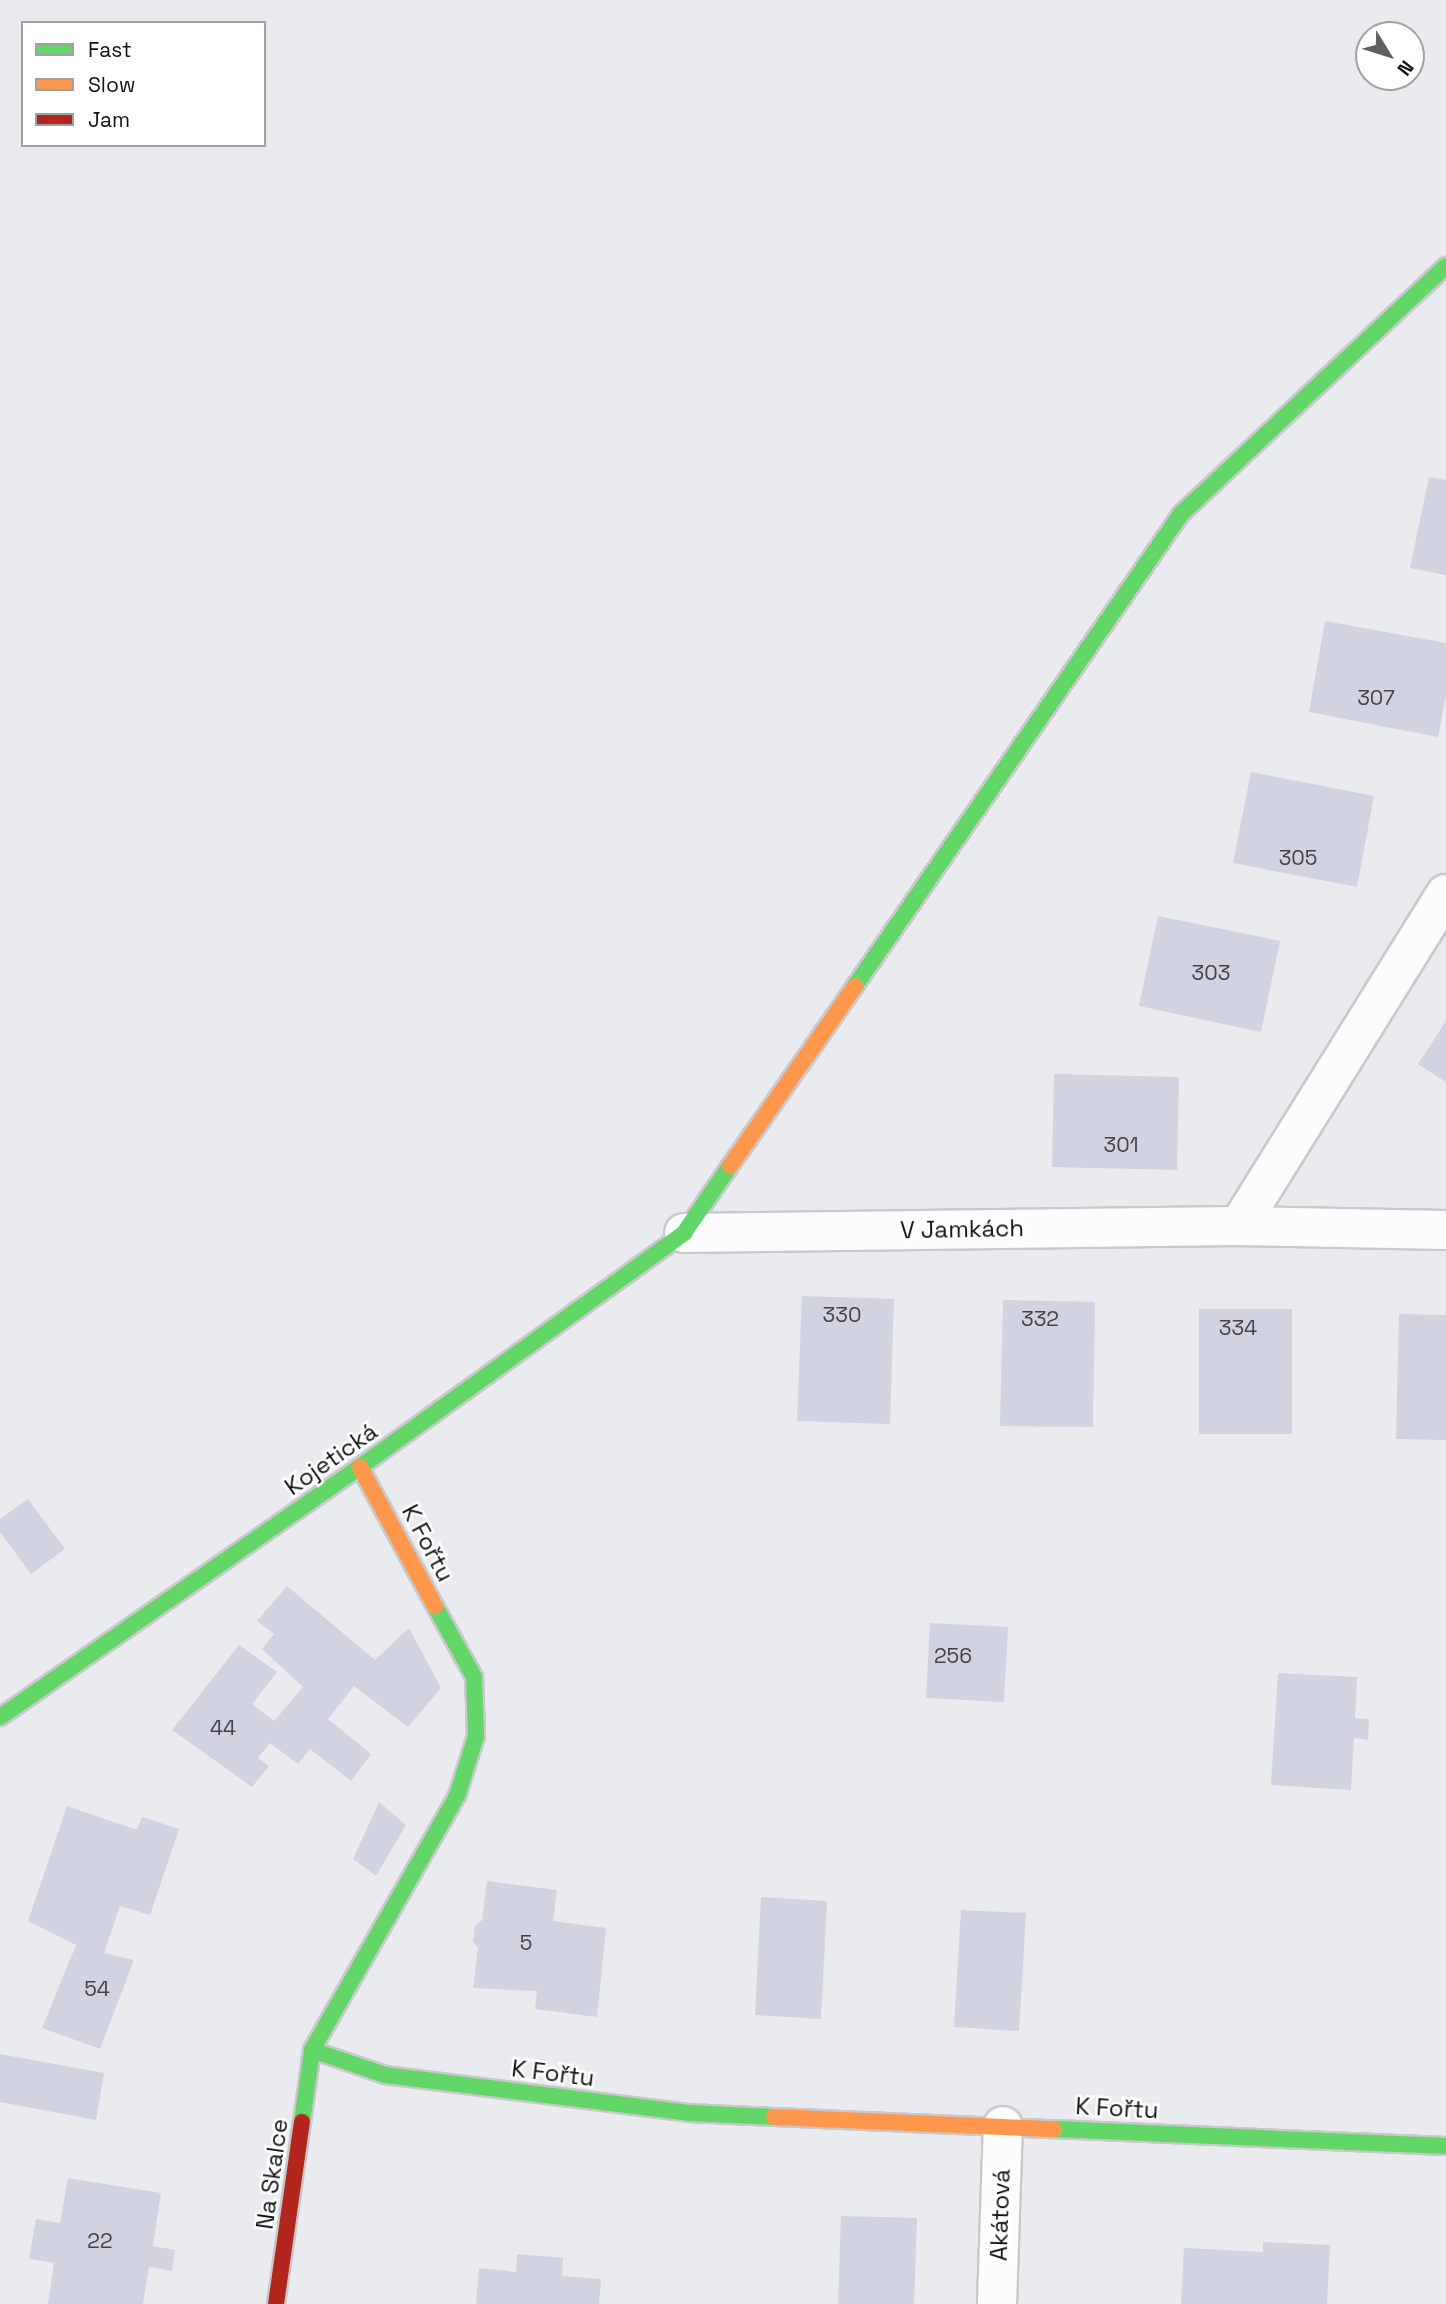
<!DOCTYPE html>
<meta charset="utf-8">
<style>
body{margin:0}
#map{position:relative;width:1446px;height:2304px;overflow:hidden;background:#eaebef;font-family:"Space Grotesk",sans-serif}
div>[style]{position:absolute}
.building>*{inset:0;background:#d1d3e0}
.roads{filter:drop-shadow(2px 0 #c9c9cc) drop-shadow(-2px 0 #c9c9cc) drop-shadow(0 2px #c9c9cc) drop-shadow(0 -2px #c9c9cc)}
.street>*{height:38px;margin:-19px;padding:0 19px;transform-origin:19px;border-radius:19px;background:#fcfcfd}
.fast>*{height:16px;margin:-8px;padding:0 8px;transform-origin:8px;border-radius:8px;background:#63d668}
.slow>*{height:16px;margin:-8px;padding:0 8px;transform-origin:8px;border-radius:8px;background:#ff974d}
.jam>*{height:16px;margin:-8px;padding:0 8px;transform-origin:8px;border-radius:8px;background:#b3261e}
span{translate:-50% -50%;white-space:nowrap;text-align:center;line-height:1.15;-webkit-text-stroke:5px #fff;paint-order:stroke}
.number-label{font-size:21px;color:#424347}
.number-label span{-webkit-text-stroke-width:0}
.street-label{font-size:24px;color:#121314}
.legend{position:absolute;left:21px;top:21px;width:245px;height:126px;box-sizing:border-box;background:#fff;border:2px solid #a0a1a1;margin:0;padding:9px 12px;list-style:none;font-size:21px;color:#121314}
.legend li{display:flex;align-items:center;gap:14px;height:35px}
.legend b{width:35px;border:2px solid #a0a1a1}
.north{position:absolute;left:1355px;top:21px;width:70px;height:70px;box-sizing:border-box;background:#fff;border:2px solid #a0a1a1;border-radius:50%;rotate:128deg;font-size:19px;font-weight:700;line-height:28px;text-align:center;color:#121314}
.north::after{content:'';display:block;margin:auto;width:24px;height:32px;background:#5e5f61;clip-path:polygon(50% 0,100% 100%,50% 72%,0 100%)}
</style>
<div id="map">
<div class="building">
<i style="clip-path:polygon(1429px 477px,1446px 480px,1446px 575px,1410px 568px)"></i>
<i style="clip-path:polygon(1325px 621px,1446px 643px,1446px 696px,1438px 737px,1309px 712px)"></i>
<i style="clip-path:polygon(1251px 772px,1374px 796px,1357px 887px,1233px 863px)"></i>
<i style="clip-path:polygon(1158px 916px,1280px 941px,1261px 1032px,1139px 1006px)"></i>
<i style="clip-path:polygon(1446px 1021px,1446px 1082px,1418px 1064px)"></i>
<i style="clip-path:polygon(1054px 1074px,1179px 1077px,1177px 1170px,1052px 1167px)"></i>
<i style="clip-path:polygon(802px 1296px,894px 1299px,890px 1424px,797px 1421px)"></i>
<i style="clip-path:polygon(1003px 1300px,1095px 1302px,1093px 1427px,1000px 1426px)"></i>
<i style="clip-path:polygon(1199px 1309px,1292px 1309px,1292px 1434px,1199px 1434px)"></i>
<i style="clip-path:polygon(1399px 1314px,1446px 1315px,1446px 1440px,1396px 1439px)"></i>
<i style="clip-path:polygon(28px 1499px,65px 1549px,31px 1574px,0 1532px,0 1519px)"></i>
<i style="clip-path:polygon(287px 1586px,375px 1660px,409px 1628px,441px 1688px,408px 1727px,354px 1686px,328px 1719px,371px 1754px,351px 1781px,310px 1749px,298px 1764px,270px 1743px,258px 1758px,269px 1766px,252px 1787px,172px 1730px,239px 1645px,277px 1672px,252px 1704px,274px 1721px,303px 1687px,262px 1649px,274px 1634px,257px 1621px)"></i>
<i style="clip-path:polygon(930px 1623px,1008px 1627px,1004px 1702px,926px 1698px)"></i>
<i style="clip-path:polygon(1278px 1673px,1357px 1677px,1355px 1718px,1369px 1719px,1368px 1740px,1354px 1738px,1351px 1790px,1271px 1785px)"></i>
<i style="clip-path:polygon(379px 1802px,406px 1825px,376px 1876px,353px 1859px)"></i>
<i style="clip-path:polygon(67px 1806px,137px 1830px,142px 1817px,179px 1829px,150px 1915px,120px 1906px,104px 1953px,134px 1960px,100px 2049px,42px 2028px,76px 1945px,28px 1921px)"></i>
<i style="clip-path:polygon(487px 1881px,557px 1890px,553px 1921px,606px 1928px,597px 2017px,535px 2009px,537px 1991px,473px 1988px,478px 1948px,473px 1941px,475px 1926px,482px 1920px)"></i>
<i style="clip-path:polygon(761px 1897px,827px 1901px,821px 2019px,755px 2015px)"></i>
<i style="clip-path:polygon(961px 1910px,1026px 1913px,1019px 2031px,954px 2027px)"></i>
<i style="clip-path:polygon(0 2054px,104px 2073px,96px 2120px,0 2102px)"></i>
<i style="clip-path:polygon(68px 2178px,161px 2193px,153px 2246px,175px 2250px,172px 2271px,149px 2267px,143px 2304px,48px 2304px,54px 2263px,29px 2259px,36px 2219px,60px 2223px)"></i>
<i style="clip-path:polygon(841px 2216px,917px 2218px,914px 2304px,838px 2304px)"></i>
<i style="clip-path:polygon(1263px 2242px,1330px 2245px,1327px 2304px,1181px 2304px,1184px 2248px,1263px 2252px)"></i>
<i style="clip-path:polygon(517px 2254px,563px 2258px,562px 2276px,601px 2279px,599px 2304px,476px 2304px,479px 2268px,516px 2272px)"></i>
</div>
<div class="roads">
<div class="street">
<i style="left:1239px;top:1226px;width:391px;rotate:-58.1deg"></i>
<i style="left:684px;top:1233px;width:555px;rotate:-0.72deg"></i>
<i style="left:1239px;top:1226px;width:207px;rotate:1.1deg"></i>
<i style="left:997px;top:2304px;width:178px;rotate:-88.1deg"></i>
</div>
<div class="fast">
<i style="left:855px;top:986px;width:574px;rotate:-55.37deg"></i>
<i style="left:1181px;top:514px;width:363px;rotate:-43.1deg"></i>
<i style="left:0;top:1717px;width:438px;rotate:-34.8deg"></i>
<i style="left:360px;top:1467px;width:400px;rotate:-35.8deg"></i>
<i style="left:684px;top:1233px;width:81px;rotate:-55.5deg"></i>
<i style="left:312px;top:2050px;width:77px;rotate:18.9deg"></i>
<i style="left:385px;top:2075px;width:306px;rotate:7.1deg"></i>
<i style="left:689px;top:2113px;width:85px;rotate:2.7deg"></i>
<i style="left:302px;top:2122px;width:73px;rotate:-82.1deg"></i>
<i style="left:312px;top:2050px;width:292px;rotate:-60.3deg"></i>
<i style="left:457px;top:1796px;width:63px;rotate:-72.4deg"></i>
<i style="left:476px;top:1736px;width:59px;rotate:-91.9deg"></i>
<i style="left:474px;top:1677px;width:81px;rotate:-118.8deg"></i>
<i style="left:1054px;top:2129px;width:392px;rotate:2.5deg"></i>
</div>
<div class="slow">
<i style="left:730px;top:1166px;width:219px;rotate:-55.2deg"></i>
<i style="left:360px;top:1467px;width:158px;rotate:61.7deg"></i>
<i style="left:774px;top:2117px;width:280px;rotate:2.5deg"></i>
</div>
<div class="jam">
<i style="left:276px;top:2304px;width:184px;rotate:-81.9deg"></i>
</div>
</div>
<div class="number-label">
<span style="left:1376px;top:698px">307</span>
<span style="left:1298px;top:858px">305</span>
<span style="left:1211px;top:973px">303</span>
<span style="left:1121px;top:1145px">301</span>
<span style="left:842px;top:1315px">330</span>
<span style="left:1040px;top:1319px">332</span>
<span style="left:1238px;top:1328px">334</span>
<span style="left:953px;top:1656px">256</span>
<span style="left:223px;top:1728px">44</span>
<span style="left:526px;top:1943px">5</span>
<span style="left:97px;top:1989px">54</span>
<span style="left:100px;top:2241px">22</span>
</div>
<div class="street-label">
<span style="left:962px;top:1229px;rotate:-1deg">V Jamkách</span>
<span style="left:331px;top:1459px;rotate:-35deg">Kojetická</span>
<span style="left:428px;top:1543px;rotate:62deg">K Fořtu</span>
<span style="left:553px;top:2073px;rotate:7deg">K Fořtu</span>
<span style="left:1117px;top:2108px;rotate:3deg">K Fořtu</span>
<span style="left:272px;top:2174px;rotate:-82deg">Na Skalce</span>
<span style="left:1000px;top:2215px;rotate:-88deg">Akátová</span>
</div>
<ul class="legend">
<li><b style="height:9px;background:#63d668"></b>Fast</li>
<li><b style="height:9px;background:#ff974d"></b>Slow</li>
<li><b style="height:9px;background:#b3261e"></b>Jam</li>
</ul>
<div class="north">N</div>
</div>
